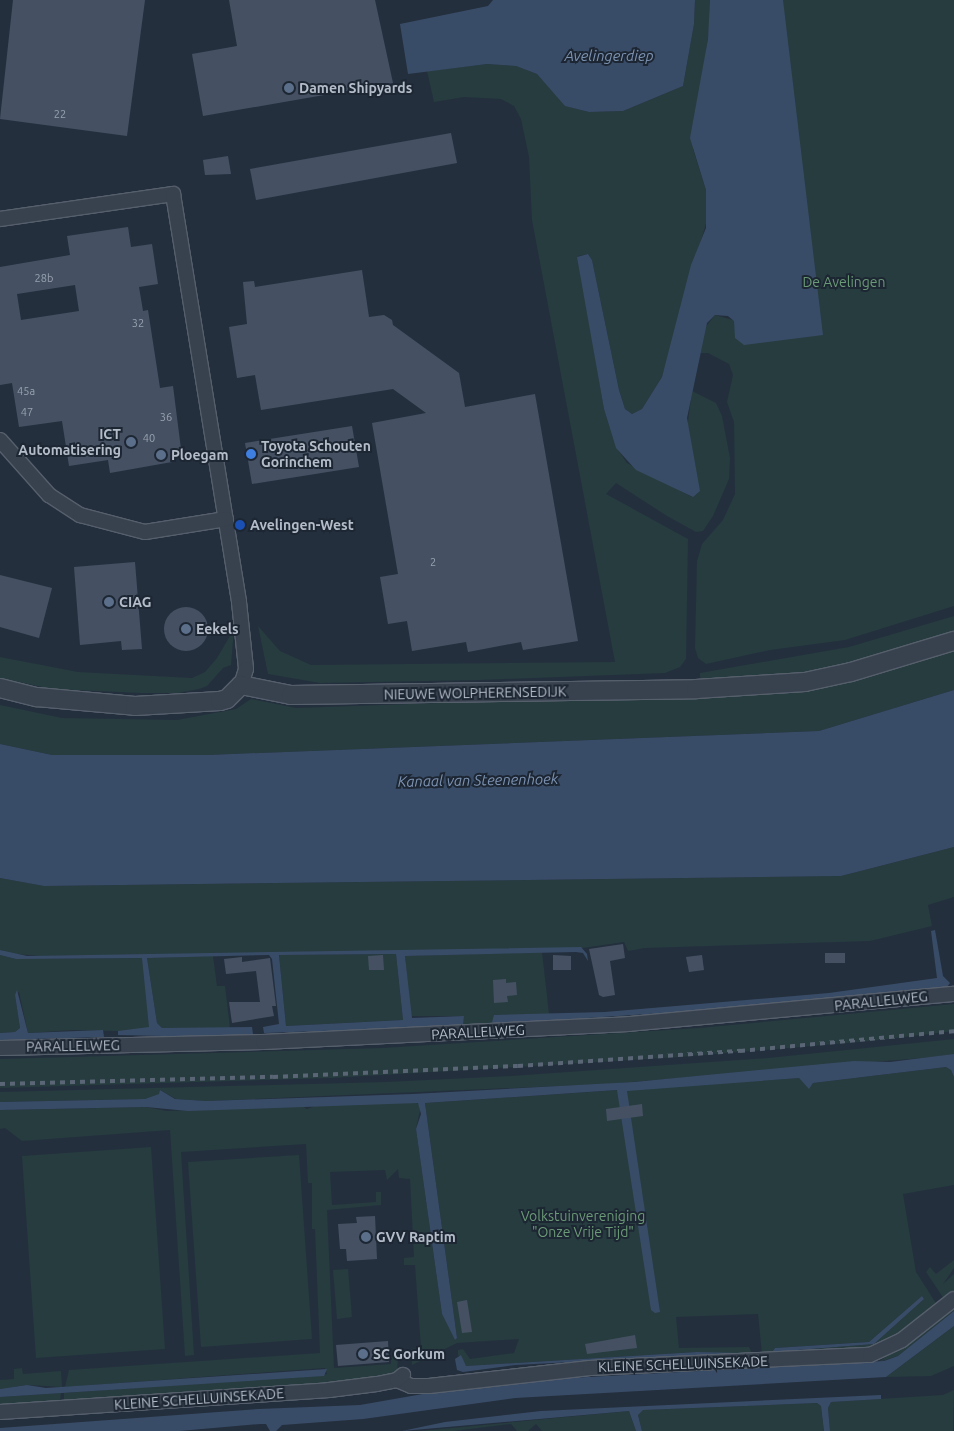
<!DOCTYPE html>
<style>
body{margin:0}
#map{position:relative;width:954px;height:1431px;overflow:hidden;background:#242f3e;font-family:Ubuntu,sans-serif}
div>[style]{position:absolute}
.green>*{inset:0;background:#263c3f}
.water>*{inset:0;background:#394c67}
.building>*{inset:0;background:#455162}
.round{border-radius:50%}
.roads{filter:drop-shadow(1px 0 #565f6c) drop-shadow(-1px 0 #565f6c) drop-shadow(0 1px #565f6c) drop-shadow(0 -1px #565f6c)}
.minor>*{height:14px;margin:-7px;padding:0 7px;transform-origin:7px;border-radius:7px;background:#38414e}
.tertiary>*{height:18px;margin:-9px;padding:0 9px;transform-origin:9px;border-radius:9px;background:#38414e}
.rail>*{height:4px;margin-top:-2px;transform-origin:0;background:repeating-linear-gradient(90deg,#5a6575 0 5px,transparent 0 10px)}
.dots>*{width:14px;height:14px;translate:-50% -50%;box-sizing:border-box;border:2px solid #1d2633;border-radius:50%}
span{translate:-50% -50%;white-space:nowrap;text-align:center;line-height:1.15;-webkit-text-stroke:4px #1d2633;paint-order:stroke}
.number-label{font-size:11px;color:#98a1af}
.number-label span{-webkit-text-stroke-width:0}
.poi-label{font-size:14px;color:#b4bcc9;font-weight:700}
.left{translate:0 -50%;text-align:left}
.right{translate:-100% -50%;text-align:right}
.park-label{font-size:14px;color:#6b9a76}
.street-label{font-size:14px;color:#b4bcc9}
.water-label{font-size:15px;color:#7c92b1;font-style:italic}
</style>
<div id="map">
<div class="green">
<i style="clip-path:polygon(695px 0,710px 0,709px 30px,693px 149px,706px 190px,707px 220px,662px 377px,642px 409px,632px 414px,625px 409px,619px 390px,592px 260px,588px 254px,578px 256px,604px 409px,616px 447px,627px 463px,692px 497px,697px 478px,687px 429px,692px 391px,716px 403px,722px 416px,730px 458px,729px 479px,713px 516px,703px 531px,696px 532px,667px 516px,616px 483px,606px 494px,688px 539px,686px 659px,680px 667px,665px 673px,480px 680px,320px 683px,268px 674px,258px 626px,280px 651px,311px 665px,615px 662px,532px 220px,529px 157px,521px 119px,514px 106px,501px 99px,464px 97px,434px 102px,427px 71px,487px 64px,516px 66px,537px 74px,566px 106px,589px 112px,623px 111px,683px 86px,694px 24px)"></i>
<i style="clip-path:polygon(756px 0,954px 0,954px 606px,845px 640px,770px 650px,706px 664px,698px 658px,695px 648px,697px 561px,702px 544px,723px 520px,735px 494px,734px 422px,727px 402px,733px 375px,729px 364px,708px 353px,700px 353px,704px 329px,715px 315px,733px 320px)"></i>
<i style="clip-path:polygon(954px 616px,954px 637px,826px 673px,704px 681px,700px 677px,700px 673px,849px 647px)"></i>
<i style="clip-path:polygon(234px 629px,231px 665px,223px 668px,207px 686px,199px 689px,178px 693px,141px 693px,52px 689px,0 678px,0 657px,78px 672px,192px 678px,205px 672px,217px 658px)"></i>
<i style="clip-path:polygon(954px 648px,954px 690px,819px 731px,208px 755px,52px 755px,0 744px,0 705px,62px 718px,177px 720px,236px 709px,251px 699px,296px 708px,750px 692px)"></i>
<i style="clip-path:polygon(954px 847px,954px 897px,928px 905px,932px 926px,870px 941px,645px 948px,628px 951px,624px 942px,583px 948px,42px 956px,14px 954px,0 950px,0 878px,44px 886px,841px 876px)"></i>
<i style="clip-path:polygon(542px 952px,549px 1014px,494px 1015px,495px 1024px,463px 1026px,464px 1016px,411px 1016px,405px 956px)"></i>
<i style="clip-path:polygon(396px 954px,403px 1020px,286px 1026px,279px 955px)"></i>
<i style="clip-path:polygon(0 955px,16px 959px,144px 958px,155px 1032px,74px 1030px,28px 1033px,19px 992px,15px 995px,20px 1028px,15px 1032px,0 1033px)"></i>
<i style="clip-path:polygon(213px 956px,217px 986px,225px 986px,230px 1028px,162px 1028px,157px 1023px,147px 958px)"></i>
<i style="clip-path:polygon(954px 1004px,954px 1031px,871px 1041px,680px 1057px,332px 1078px,0 1088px,0 1059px,382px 1048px,699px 1028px)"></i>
<i style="clip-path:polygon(954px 1039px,954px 1054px,934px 1057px,607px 1084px,206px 1101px,176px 1099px,160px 1090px,160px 1094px,145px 1099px,0 1102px,0 1092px,386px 1082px,511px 1076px,768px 1058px)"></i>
<i style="clip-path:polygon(evenodd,946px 1067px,951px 1070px,954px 1077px,954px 1185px,903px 1194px,916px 1272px,939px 1308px,882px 1348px,827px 1356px,766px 1356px,762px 1354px,758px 1314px,676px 1317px,679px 1348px,749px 1347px,752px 1353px,744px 1355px,697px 1352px,466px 1366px,458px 1355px,458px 1350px,463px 1349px,470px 1359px,514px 1353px,519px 1339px,457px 1343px,412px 1365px,411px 1349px,421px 1348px,415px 1265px,404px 1265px,404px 1258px,414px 1257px,410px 1179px,399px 1178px,398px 1169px,387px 1180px,385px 1170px,330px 1172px,332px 1205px,376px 1202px,376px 1192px,381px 1192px,381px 1205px,327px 1210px,334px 1368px,391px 1364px,391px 1357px,398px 1356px,397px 1373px,318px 1385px,64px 1402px,64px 1393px,327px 1374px,325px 1368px,65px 1387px,69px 1370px,320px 1353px,315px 1229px,312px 1229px,312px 1183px,308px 1183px,306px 1144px,181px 1152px,194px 1355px,185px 1356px,170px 1130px,22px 1141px,5px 1128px,0 1129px,0 1110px,146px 1107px,167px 1111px,302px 1106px,307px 1109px,318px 1105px,416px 1102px,421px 1106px,416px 1129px,442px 1314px,455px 1340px,457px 1338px,425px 1103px,799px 1078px,809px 1088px,813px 1083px,946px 1067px,922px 1296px,924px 1299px,874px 1344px,772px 1352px,775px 1348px,869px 1342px,922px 1296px)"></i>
<i style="clip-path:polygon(151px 1147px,165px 1349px,36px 1358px,22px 1156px)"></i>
<i style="clip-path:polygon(299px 1155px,312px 1339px,201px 1347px,188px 1162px)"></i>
<i style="clip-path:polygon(954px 1260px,954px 1268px,943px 1284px,954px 1274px,954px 1295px,946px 1302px,926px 1272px,930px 1267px,936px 1274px)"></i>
<i style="clip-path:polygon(348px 1269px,352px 1317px,337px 1319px,333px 1270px)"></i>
<i style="clip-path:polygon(954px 1303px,954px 1311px,898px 1356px,879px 1362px)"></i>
<i style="clip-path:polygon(954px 1326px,954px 1366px,931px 1376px,886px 1377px)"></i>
<i style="clip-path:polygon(22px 1368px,23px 1374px,61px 1371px,62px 1387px,27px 1385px,0 1389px,0 1380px,14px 1379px,14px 1369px)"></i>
<i style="clip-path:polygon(954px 1390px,953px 1431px,830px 1431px,828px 1408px,831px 1402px,943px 1395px)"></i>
<i style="clip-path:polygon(61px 1393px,60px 1402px,0 1405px,0 1397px)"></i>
<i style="clip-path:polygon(817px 1403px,821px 1406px,824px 1431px,642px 1431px,638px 1415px,643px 1410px)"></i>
<i style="clip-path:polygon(629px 1411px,636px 1431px,542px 1431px,536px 1424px,528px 1431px,517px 1431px,511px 1424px,454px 1431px,420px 1431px)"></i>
</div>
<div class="water">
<i style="clip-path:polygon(493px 0,695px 0,694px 24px,683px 86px,623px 111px,589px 112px,565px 106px,537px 74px,516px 66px,487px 64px,408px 74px,400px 24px,488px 6px)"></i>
<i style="clip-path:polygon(710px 0,783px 0,823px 335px,744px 345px,735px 338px,734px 321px,728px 316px,715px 315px,707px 323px,687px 418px,700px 491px,693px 497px,636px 470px,616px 448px,604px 409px,577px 257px,588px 254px,592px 260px,619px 390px,625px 409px,632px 414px,642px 409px,662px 377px,691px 265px,706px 228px,706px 190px,690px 138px,708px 39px)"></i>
<i style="clip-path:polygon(954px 690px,954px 847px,841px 876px,44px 886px,0 878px,0 744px,52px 755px,208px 755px,819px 731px)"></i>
<i style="clip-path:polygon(935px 930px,943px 976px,950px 983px,947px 987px,710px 1010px,495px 1024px,492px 1022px,494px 1015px,605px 1012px,829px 993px,937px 978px,931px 931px)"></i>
<i style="clip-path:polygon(evenodd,581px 947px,587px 954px,588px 961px,583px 953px,576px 952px,405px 956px,412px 1018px,464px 1016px,463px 1026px,264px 1033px,263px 1027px,279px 1024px,272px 959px,269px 955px,147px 958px,157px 1023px,162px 1028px,252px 1027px,253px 1034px,208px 1037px,118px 1035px,118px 1031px,149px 1027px,142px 958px,16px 959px,0 955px,0 950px,27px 956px,581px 947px,396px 954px,403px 1020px,286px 1026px,279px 955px,396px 954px)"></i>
<i style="clip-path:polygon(17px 990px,28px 1033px,103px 1030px,104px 1037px,0 1040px,0 1033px,15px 1032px,20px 1028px,15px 995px)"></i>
<i style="clip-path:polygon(954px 1054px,954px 1077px,951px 1070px,946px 1067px,813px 1083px,809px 1089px,799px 1078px,627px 1091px,660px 1312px,655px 1313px,651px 1310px,617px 1090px,425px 1103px,457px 1338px,455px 1340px,442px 1314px,416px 1129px,421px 1114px,418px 1103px,188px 1111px,146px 1107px,0 1110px,0 1102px,145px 1099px,159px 1094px,160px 1090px,175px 1099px,206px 1101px,413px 1094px,634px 1082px,854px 1061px,890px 1062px)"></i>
<i style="clip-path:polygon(922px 1296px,924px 1299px,874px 1344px,772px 1352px,775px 1348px,869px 1342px)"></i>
<i style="clip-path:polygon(954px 1311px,954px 1326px,886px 1377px,515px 1398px,363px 1419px,282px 1425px,276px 1431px,270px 1431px,266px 1424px,260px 1424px,179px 1431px,0 1431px,0 1428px,259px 1409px,360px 1405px,457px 1388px,533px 1380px,884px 1361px,898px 1356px)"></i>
<i style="clip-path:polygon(697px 1352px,744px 1353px,515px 1365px,463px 1372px,457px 1370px,455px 1359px,461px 1355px,466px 1366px)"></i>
<i style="clip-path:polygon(327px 1369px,324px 1376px,0 1397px,0 1389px,27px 1385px,46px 1388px)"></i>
<i style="clip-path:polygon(881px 1395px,881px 1399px,831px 1402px,828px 1408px,830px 1431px,824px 1431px,821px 1406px,817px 1403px,643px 1410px,638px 1415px,642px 1431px,636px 1431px,629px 1411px,402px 1431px,445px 1422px,541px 1411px)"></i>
</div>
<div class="building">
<i style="clip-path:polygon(13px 0,145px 0,127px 136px,0 119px)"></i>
<i style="clip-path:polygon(229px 0,375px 0,393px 83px,203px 116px,192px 54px,237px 46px)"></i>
<i style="clip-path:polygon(451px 133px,457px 163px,256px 200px,250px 169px)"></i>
<i style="clip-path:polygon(228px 156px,231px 174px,205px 175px,203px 160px)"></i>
<i style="clip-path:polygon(evenodd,128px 227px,131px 247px,152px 244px,158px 284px,139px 287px,143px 311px,148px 310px,160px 388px,173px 386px,181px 449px,172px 462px,110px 473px,108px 460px,69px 466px,62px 421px,19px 427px,12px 383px,0 385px,0 267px,70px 255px,67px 236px,128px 227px,75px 285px,79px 311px,21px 320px,17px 294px,75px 285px)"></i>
<i style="clip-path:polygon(362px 270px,369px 317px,384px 315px,392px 320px,393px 325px,459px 373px,465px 407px,535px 394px,578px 641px,523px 650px,521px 642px,468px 652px,466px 642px,412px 651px,407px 621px,388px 624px,380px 577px,398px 574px,372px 423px,426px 413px,393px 389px,261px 410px,255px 375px,237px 378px,229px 327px,247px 324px,243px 282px,254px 281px,255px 287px)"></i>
<i style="clip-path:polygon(352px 426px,359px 467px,252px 484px,245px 443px)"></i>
<i style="clip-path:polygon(135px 562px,142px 649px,122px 650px,121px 641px,80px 645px,74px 567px)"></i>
<i style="clip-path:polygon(0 575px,52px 588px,39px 638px,0 627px)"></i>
<i class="round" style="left:164px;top:607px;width:44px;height:44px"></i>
<i style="clip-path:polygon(623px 944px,625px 958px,610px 961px,615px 995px,603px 997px,599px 995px,589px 949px)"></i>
<i style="clip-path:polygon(825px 953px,845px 953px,845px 963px,825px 963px)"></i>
<i style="clip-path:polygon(383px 955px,384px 970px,369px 970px,368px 956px)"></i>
<i style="clip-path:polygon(553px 955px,571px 956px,571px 970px,553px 970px)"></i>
<i style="clip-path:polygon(702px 955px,704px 970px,689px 972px,686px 957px)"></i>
<i style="clip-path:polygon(242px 957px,242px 962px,270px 958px,276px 1006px,272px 1006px,274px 1016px,232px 1023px,229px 1002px,260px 1002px,256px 971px,226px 974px,224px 959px)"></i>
<i style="clip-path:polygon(506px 979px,506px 983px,516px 982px,517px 995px,507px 996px,508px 1002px,494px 1003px,493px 980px)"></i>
<i style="clip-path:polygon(642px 1104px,643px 1116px,607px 1121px,606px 1109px)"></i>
<i style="clip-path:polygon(375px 1216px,377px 1259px,347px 1261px,346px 1249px,340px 1249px,338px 1224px,357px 1223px,356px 1217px)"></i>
<i style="clip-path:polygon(467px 1300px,472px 1332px,462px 1333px,457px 1302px)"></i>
<i style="clip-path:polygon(635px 1335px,637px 1348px,587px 1354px,585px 1344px)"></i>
<i style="clip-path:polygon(388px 1341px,389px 1362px,338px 1366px,336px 1345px)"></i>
</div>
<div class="roads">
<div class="minor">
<i style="left:0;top:219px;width:175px;rotate:-8.2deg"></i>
<i style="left:173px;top:194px;width:413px;rotate:80.8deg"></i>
<i style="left:239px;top:602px;width:67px;rotate:84deg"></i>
<i style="left:246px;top:669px;width:17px;rotate:107deg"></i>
<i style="left:0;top:440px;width:74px;rotate:48.3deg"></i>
<i style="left:49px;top:495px;width:37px;rotate:33deg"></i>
<i style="left:80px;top:515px;width:67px;rotate:14.7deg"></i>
<i style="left:145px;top:532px;width:82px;rotate:-9.1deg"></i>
<i style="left:0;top:1048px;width:263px;rotate:-1.3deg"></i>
<i style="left:263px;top:1042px;width:366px;rotate:-2.8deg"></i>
<i style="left:629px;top:1024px;width:326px;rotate:-5.3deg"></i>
<i style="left:397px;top:1380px;width:15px;rotate:23deg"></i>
<i style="left:411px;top:1386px;width:18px"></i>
<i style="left:429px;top:1386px;width:162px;rotate:-6.4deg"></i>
<i style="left:590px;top:1368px;width:280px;rotate:-2.7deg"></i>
<i style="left:870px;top:1355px;width:35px;rotate:-25deg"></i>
<i style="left:902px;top:1340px;width:66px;rotate:-38.3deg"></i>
<i style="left:0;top:1412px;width:330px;rotate:-3.8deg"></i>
<i style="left:329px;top:1390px;width:48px;rotate:-7.1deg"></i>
<i style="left:377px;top:1384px;width:20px;rotate:-11deg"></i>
<i style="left:397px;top:1380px;width:8px;rotate:-40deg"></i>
</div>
<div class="tertiary">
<i style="left:0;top:688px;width:38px;rotate:14deg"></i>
<i style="left:37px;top:697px;width:98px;rotate:5.2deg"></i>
<i style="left:135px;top:706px;width:85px;rotate:-3.4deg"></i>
<i style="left:220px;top:701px;width:7px;rotate:-16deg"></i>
<i style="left:227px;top:699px;width:20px;rotate:-45deg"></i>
<i style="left:241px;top:685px;width:51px;rotate:11.3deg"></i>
<i style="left:291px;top:695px;width:405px;rotate:-0.8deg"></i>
<i style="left:696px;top:689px;width:109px;rotate:-3.7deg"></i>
<i style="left:805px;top:682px;width:47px;rotate:-12.3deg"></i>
<i style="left:851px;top:672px;width:108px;rotate:-16.8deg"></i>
</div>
</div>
<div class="rail">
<i style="left:0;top:1084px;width:273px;rotate:-1.5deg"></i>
<i style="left:273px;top:1077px;width:245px;rotate:-2.6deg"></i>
<i style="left:518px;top:1066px;width:223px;rotate:-3.9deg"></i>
<i style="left:740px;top:1051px;width:215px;rotate:-5.3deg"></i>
</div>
<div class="dots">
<i style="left:289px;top:88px;background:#5c6f8a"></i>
<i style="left:131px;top:442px;background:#5c6f8a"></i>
<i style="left:251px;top:454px;background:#3f7fe0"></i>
<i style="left:161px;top:455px;background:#5c6f8a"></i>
<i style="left:240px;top:525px;background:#1a4fb4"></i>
<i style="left:109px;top:602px;background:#5c6f8a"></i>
<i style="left:186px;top:629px;background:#5c6f8a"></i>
<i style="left:366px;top:1237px;background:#5c6f8a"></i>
<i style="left:363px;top:1354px;background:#5c6f8a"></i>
</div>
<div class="number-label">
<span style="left:60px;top:114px">22</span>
<span style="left:44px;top:278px">28b</span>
<span style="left:138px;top:323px">32</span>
<span style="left:26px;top:391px">45a</span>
<span style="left:27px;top:412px">47</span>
<span style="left:166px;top:417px">36</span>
<span style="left:149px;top:438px">40</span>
<span style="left:433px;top:562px">2</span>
</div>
<div class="poi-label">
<span class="left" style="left:299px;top:88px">Damen Shipyards</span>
<span class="right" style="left:121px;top:442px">ICT<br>Automatisering</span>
<span class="left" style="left:261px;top:454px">Toyota Schouten<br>Gorinchem</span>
<span class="left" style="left:171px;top:455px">Ploegam</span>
<span class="left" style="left:250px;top:525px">Avelingen-West</span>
<span class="left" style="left:119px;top:602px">CIAG</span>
<span class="left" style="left:196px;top:629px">Eekels</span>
<span class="left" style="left:376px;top:1237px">GVV Raptim</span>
<span class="left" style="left:373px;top:1354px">SC Gorkum</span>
</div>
<div class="park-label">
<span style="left:844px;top:282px">De Avelingen</span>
<span style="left:583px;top:1224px">Volkstuinvereniging<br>"Onze Vrije Tijd"</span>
</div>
<div class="street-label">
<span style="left:475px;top:693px;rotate:-1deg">NIEUWE WOLPHERENSEDIJK</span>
<span style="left:881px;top:1001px;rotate:-6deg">PARALLELWEG</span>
<span style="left:478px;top:1032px;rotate:-3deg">PARALLELWEG</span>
<span style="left:73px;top:1046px;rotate:-1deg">PARALLELWEG</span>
<span style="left:683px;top:1364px;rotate:-2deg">KLEINE SCHELLUINSEKADE</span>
<span style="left:199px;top:1399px;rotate:-4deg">KLEINE SCHELLUINSEKADE</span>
</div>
<div class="water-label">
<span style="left:609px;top:56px">Avelingerdiep</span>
<span style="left:478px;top:780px;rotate:-1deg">Kanaal van Steenenhoek</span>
</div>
</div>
